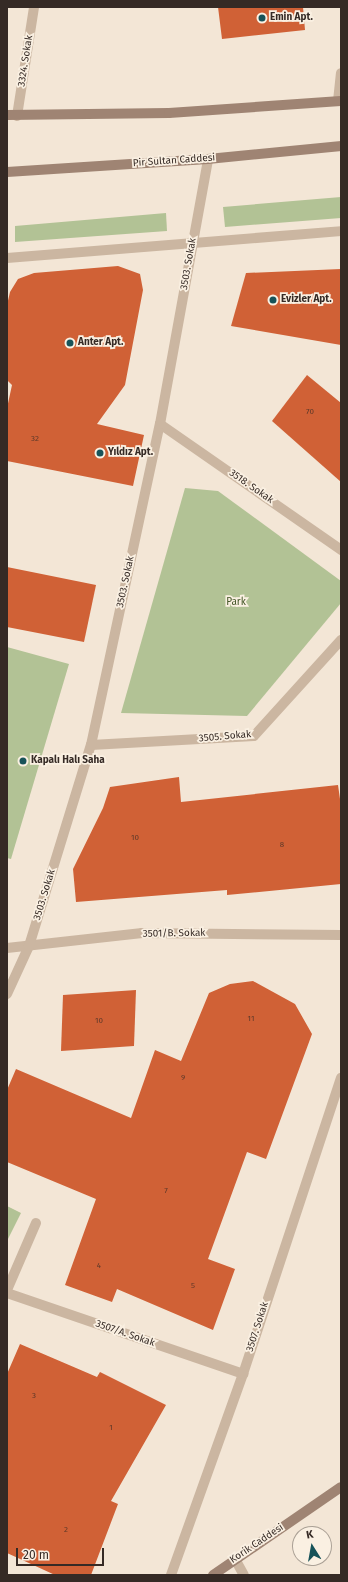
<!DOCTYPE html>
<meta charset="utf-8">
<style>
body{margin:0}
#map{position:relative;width:348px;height:1582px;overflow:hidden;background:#f3e6d6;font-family:"Fira Sans",sans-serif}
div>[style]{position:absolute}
.green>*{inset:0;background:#b2c295}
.building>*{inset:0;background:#d06136}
.street>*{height:10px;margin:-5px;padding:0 5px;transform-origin:5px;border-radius:5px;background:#cbb6a1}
.secondary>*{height:10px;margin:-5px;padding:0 5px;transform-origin:5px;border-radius:5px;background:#9f8473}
.dots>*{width:11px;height:11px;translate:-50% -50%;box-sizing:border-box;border:2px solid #faf0e2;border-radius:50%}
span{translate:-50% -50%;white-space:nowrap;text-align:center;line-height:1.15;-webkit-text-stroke:3.5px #faf0e2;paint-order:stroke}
.number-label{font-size:8px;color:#5c3829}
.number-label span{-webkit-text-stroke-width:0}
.poi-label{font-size:10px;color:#352a25;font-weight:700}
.left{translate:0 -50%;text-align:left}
.street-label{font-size:10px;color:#352a25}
.park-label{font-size:10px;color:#425526}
.frame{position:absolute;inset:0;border:8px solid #352a25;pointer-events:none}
.north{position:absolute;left:292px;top:1526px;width:40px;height:40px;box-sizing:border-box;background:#faf0e2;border:1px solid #aba196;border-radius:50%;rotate:349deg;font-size:11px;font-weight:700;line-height:16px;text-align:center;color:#352a25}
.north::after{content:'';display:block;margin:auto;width:14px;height:18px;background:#175359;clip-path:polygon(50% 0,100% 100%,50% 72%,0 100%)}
.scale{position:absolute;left:16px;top:1548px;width:88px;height:18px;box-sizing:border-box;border:2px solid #352a25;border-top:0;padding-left:5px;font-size:12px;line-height:14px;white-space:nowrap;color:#352a25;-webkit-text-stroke:3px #faf0e2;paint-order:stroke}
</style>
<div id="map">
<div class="green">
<i style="clip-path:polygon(341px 197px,341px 218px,225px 227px,223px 207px)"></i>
<i style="clip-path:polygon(166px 213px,167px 231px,15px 242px,15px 226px)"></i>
<i style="clip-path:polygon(185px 488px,218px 491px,341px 581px,341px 603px,247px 716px,121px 713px)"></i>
<i style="clip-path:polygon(7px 647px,69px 664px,11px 859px,7px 858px)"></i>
<i style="clip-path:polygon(7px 1206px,21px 1213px,7px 1241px)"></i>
</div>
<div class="building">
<i style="clip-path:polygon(218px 7px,303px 7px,305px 30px,222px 39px)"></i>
<i style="clip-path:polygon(118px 266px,140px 274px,143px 290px,125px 385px,97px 424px,144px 435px,133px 486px,7px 461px,7px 408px,12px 385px,7px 380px,7px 305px,10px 292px,18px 279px,34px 273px)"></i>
<i style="clip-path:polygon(341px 269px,341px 345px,231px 326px,246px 273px)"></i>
<i style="clip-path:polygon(307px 375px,341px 403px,341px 482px,272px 421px)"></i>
<i style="clip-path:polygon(7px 567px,96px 585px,84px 642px,7px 627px)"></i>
<i style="clip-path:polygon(179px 777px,181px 802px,338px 785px,341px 806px,341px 884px,227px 895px,227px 890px,76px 902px,73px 869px,103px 808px,110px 787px)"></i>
<i style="clip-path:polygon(253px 981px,295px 1004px,312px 1034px,266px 1159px,247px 1152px,208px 1259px,235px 1269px,213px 1330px,117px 1289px,112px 1302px,65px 1285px,96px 1199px,7px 1162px,7px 1090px,16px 1069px,131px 1118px,155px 1050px,181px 1061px,209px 993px,230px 984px)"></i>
<i style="clip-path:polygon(136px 990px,134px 1046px,61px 1051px,63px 995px)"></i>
<i style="clip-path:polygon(20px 1344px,97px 1377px,100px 1372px,166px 1405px,111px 1501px,118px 1504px,91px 1575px,55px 1575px,7px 1553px,7px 1374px)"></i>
</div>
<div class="street">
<i style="left:338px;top:101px;width:28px;rotate:-84deg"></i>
<i style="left:17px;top:116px;width:110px;rotate:-81.1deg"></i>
<i style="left:7px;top:258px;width:335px;rotate:-4.6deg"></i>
<i style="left:160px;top:424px;width:221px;rotate:34.8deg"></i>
<i style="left:91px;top:745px;width:163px;rotate:-3.2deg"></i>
<i style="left:254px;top:736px;width:130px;rotate:-47.8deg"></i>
<i style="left:7px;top:948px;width:136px;rotate:-6.3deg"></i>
<i style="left:142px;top:933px;width:199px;rotate:0.6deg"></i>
<i style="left:7px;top:994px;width:53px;rotate:-65.4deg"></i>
<i style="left:29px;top:946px;width:210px;rotate:-72.9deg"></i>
<i style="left:91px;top:745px;width:328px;rotate:-77.9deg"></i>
<i style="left:160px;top:424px;width:269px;rotate:-79.7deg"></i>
<i style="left:7px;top:1290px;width:73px;rotate:-66.6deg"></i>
<i style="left:7px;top:1293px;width:250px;rotate:18.9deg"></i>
<i style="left:235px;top:1559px;width:18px;rotate:61deg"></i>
<i style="left:171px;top:1575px;width:214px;rotate:-70.3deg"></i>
<i style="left:243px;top:1374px;width:312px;rotate:-71.7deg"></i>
</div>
<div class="secondary">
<i style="left:7px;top:115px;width:162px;rotate:-0.7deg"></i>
<i style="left:169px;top:113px;width:172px;rotate:-4deg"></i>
<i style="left:7px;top:172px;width:201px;rotate:-3.7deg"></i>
<i style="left:208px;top:159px;width:134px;rotate:-5.6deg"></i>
<i style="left:213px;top:1575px;width:155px;rotate:-34.5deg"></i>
</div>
<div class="dots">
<i style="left:262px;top:18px;background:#175359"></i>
<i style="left:273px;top:300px;background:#175359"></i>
<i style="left:70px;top:343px;background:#175359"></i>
<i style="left:100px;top:453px;background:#175359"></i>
<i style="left:23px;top:761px;background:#175359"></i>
</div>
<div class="number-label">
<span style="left:310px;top:412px">70</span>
<span style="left:35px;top:439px">32</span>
<span style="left:135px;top:838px">10</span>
<span style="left:282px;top:845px">8</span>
<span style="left:251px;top:1019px">11</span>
<span style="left:99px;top:1021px">10</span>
<span style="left:183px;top:1078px">9</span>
<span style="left:166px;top:1191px">7</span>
<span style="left:99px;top:1266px">4</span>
<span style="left:193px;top:1286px">5</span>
<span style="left:34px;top:1396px">3</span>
<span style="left:111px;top:1428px">1</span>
<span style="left:66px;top:1530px">2</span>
</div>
<div class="poi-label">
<span class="left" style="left:270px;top:18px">Emin Apt.</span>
<span class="left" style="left:281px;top:300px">Evizler Apt.</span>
<span class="left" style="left:78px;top:343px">Anter Apt.</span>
<span class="left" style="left:108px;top:453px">Yıldız Apt.</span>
<span class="left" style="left:31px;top:761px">Kapalı Halı Saha</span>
</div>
<div class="street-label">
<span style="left:26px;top:61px;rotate:-81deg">3324. Sokak</span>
<span style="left:174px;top:161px;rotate:-4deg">Pir Sultan Caddesi</span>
<span style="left:189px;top:264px;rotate:-80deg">3503. Sokak</span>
<span style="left:251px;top:487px;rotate:35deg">3518. Sokak</span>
<span style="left:126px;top:582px;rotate:-78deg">3503. Sokak</span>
<span style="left:225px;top:737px;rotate:-5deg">3505. Sokak</span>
<span style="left:45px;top:895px;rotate:-73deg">3503. Sokak</span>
<span style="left:174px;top:934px;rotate:-1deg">3501/B. Sokak</span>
<span style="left:258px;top:1327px;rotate:-72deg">3507. Sokak</span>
<span style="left:125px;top:1334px;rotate:19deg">3507/A. Sokak</span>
<span style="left:257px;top:1544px;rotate:-34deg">Korik Caddesi</span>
</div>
<div class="park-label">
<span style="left:236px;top:603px">Park</span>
</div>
<div class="frame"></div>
<div class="north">K</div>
<div class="scale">20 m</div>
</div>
